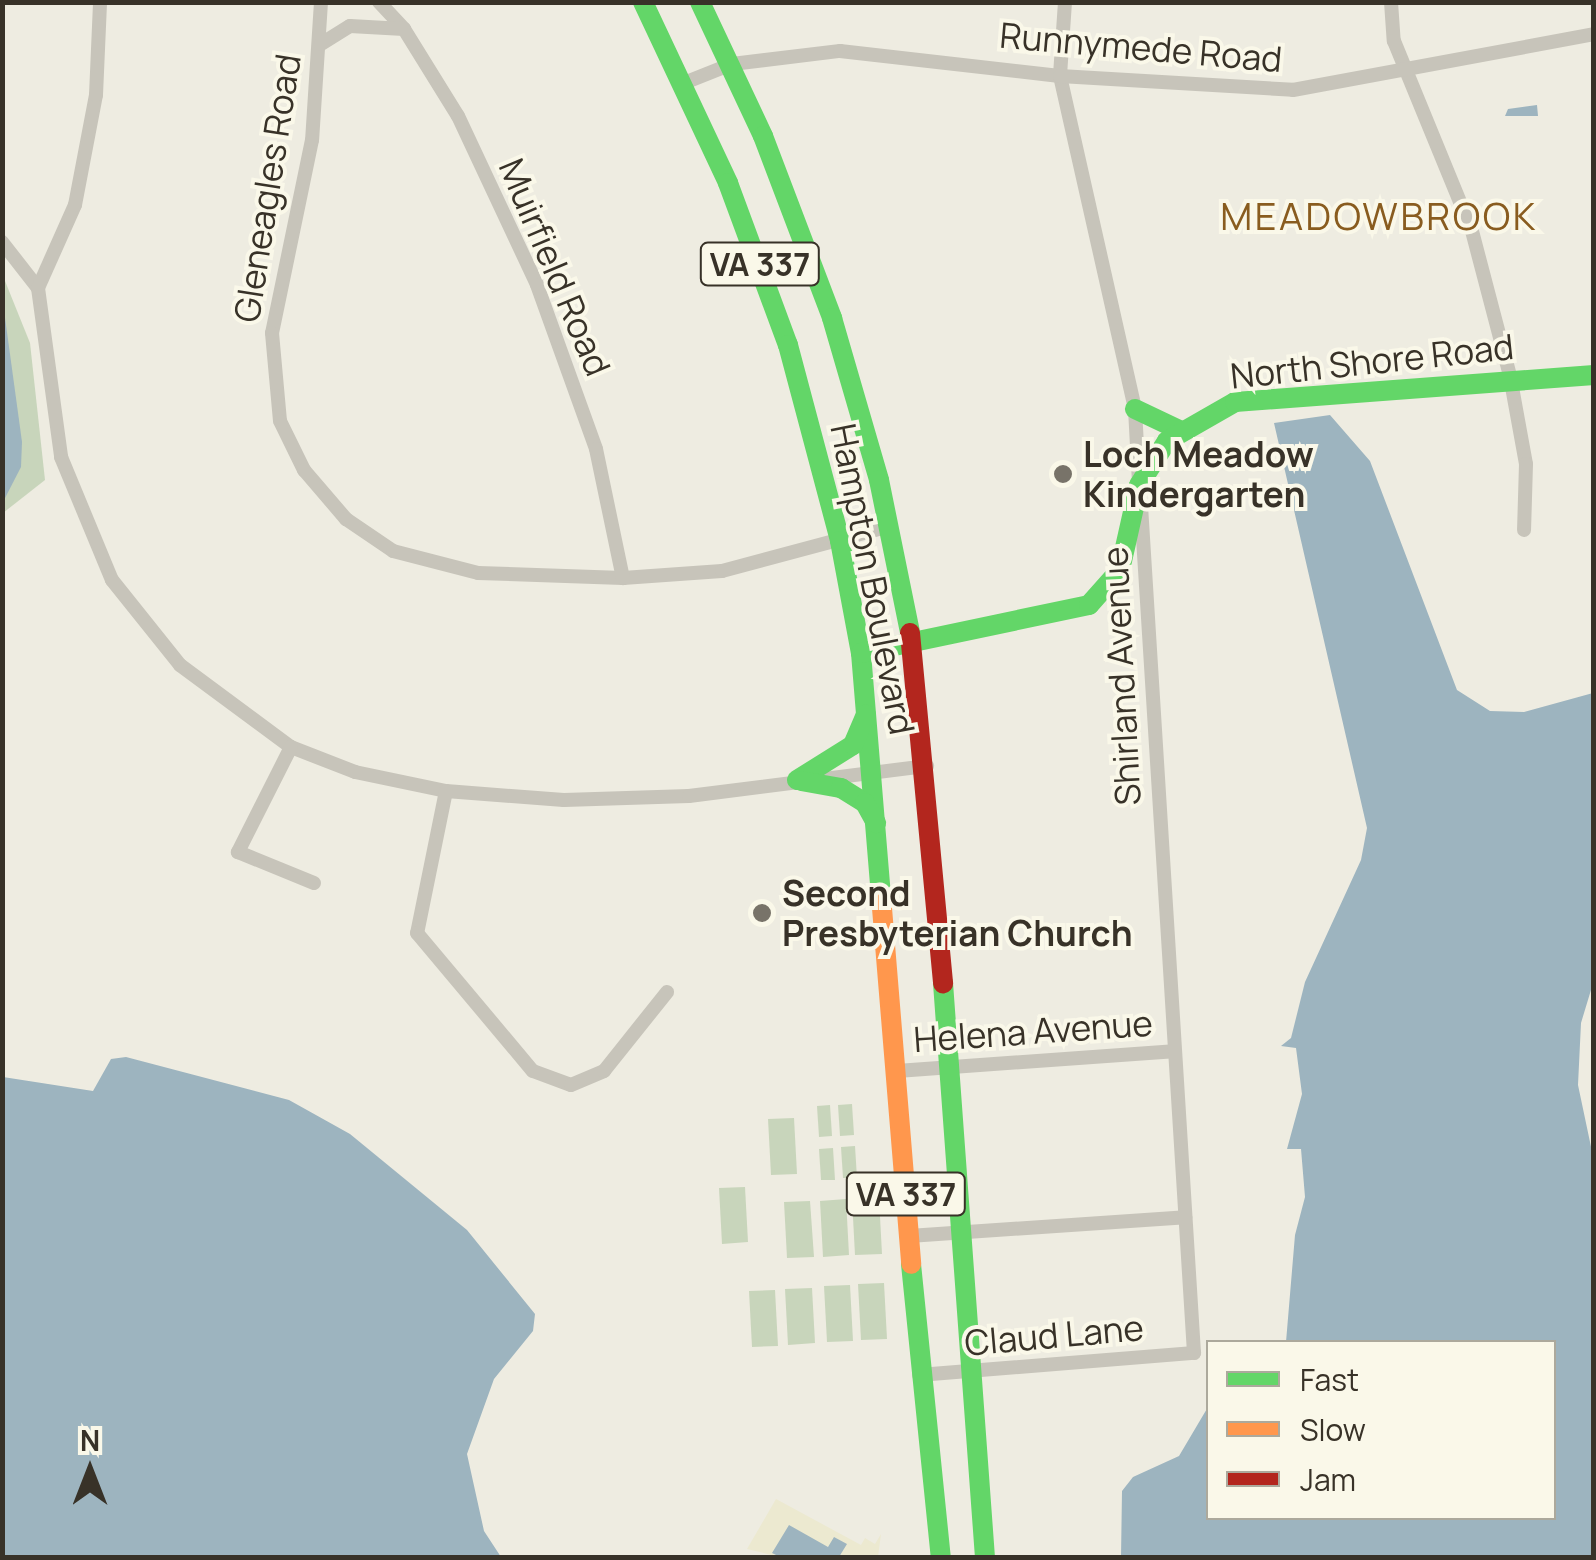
<!DOCTYPE html>
<style>
body{margin:0}
#map{position:relative;width:1596px;height:1560px;overflow:hidden;background:#eeece1;font-family:Manrope,sans-serif}
div>[style]{position:absolute}
.green>*{inset:0;background:#c8d5bb}
.plaza>*{inset:0;background:#ece9d0}
.water>*{inset:0;background:#9db4bf}
.street>*{height:14px;margin:-7px;padding:0 7px;transform-origin:7px;border-radius:7px;background:#c7c4ba}
.fast>*{height:20px;margin:-10px;padding:0 10px;transform-origin:10px;border-radius:10px;background:#63d668}
.slow>*{height:20px;margin:-10px;padding:0 10px;transform-origin:10px;border-radius:10px;background:#ff974d}
.jam>*{height:20px;margin:-10px;padding:0 10px;transform-origin:10px;border-radius:10px;background:#b3261e}
.dots>*{width:28px;height:28px;translate:-50% -50%;box-sizing:border-box;border:5px solid #faf8e9;border-radius:50%}
span{translate:-50% -50%;white-space:nowrap;text-align:center;line-height:1.15;-webkit-text-stroke:8px #faf8e9;paint-order:stroke}
.shield-label span{padding:2px 8px;background:#faf8e9;border:2px solid;border-radius:8px;-webkit-text-stroke-width:0}
.shield-label{font-size:32px;color:#383228;font-weight:700}
.street-label{font-size:35px;color:#383228}
.poi-label{font-size:35px;color:#383228;font-weight:700}
.left{translate:0 -50%;text-align:left}
.neighbourhood-label{font-size:38px;color:#895c1f;letter-spacing:2.5px}
.frame{position:absolute;inset:0;border:5px solid #383228;pointer-events:none}
.legend{position:absolute;left:1206px;top:1340px;width:350px;height:180px;box-sizing:border-box;background:#faf8e9;border:2px solid #aca99c;margin:0;padding:12px 18px;list-style:none;font-size:30px;color:#383228}
.legend li{display:flex;align-items:center;gap:20px;height:50px}
.legend b{width:50px;border:2px solid #aca99c}
.north{position:absolute;left:40px;top:1420px;width:100px;height:100px;-webkit-text-stroke:8px #faf8e9;paint-order:stroke;rotate:0deg;font-size:28px;font-weight:700;line-height:40px;text-align:center;color:#383228}
.north::after{content:'';display:block;margin:auto;width:35px;height:45px;background:#383228;clip-path:polygon(50% 0,100% 100%,50% 72%,0 100%)}
</style>
<div id="map">
<div class="green">
<i style="clip-path:polygon(3px 276px,30px 343px,45px 480px,3px 513px)"></i>
<i style="clip-path:polygon(852px 1104px,854px 1135px,840px 1136px,838px 1105px)"></i>
<i style="clip-path:polygon(830px 1105px,832px 1136px,819px 1137px,817px 1106px)"></i>
<i style="clip-path:polygon(794px 1118px,797px 1174px,771px 1175px,768px 1119px)"></i>
<i style="clip-path:polygon(855px 1146px,857px 1178px,843px 1178px,841px 1147px)"></i>
<i style="clip-path:polygon(833px 1148px,835px 1180px,821px 1180px,819px 1149px)"></i>
<i style="clip-path:polygon(745px 1187px,748px 1242px,722px 1244px,719px 1188px)"></i>
<i style="clip-path:polygon(879px 1198px,882px 1254px,855px 1255px,852px 1199px)"></i>
<i style="clip-path:polygon(846px 1199px,849px 1255px,823px 1257px,820px 1201px)"></i>
<i style="clip-path:polygon(810px 1201px,814px 1257px,787px 1258px,784px 1202px)"></i>
<i style="clip-path:polygon(884px 1283px,887px 1339px,861px 1340px,858px 1284px)"></i>
<i style="clip-path:polygon(850px 1285px,853px 1341px,827px 1342px,824px 1286px)"></i>
<i style="clip-path:polygon(812px 1288px,815px 1343px,788px 1345px,785px 1289px)"></i>
<i style="clip-path:polygon(775px 1290px,778px 1346px,752px 1347px,749px 1291px)"></i>
</div>
<div class="plaza">
<i style="clip-path:polygon(776px 1499px,861px 1545px,865px 1538px,875px 1544px,881px 1534px,878px 1557px,839px 1557px,846px 1544px,773px 1554px,780px 1557px,747px 1549px)"></i>
</div>
<div class="water">
<i style="clip-path:polygon(1537px 105px,1538px 116px,1505px 116px,1508px 109px)"></i>
<i style="clip-path:polygon(3px 303px,22px 442px,21px 467px,3px 502px)"></i>
<i style="clip-path:polygon(1330px 415px,1370px 461px,1457px 690px,1490px 711px,1524px 712px,1593px 693px,1594px 980px,1581px 1023px,1578px 1085px,1594px 1161px,1593px 1557px,1121px 1557px,1122px 1491px,1133px 1477px,1179px 1456px,1208px 1407px,1208px 1518px,1554px 1518px,1554px 1342px,1286px 1342px,1295px 1235px,1305px 1197px,1301px 1149px,1287px 1149px,1302px 1094px,1296px 1048px,1281px 1046px,1291px 1038px,1305px 982px,1361px 860px,1367px 828px,1274px 423px)"></i>
<i style="clip-path:polygon(126px 1057px,289px 1100px,350px 1134px,467px 1230px,535px 1314px,533px 1331px,494px 1379px,467px 1454px,484px 1531px,501px 1557px,3px 1557px,3px 1077px,93px 1091px,111px 1059px)"></i>
<i style="clip-path:polygon(789px 1525px,828px 1547px,834px 1537px,847px 1544px,839px 1557px,780px 1557px,772px 1553px)"></i>
</div>
<div class="street">
<i style="left:321px;top:2px;width:138px;rotate:93.7deg"></i>
<i style="left:312px;top:140px;width:197px;rotate:101.7deg"></i>
<i style="left:272px;top:333px;width:88px;rotate:84.8deg"></i>
<i style="left:280px;top:421px;width:55px;rotate:63.9deg"></i>
<i style="left:304px;top:470px;width:65px;rotate:49.4deg"></i>
<i style="left:346px;top:519px;width:57px;rotate:34.2deg"></i>
<i style="left:393px;top:551px;width:88px;rotate:14.5deg"></i>
<i style="left:478px;top:573px;width:145px;rotate:2deg"></i>
<i style="left:623px;top:578px;width:99px;rotate:-4deg"></i>
<i style="left:722px;top:571px;width:174px;rotate:-15deg"></i>
<i style="left:379px;top:2px;width:37px;rotate:47deg"></i>
<i style="left:404px;top:29px;width:102px;rotate:58.2deg"></i>
<i style="left:458px;top:116px;width:187px;rotate:64.9deg"></i>
<i style="left:537px;top:285px;width:174px;rotate:70.2deg"></i>
<i style="left:596px;top:449px;width:132px;rotate:78.2deg"></i>
<i style="left:1065px;top:2px;width:74px;rotate:93.9deg"></i>
<i style="left:1060px;top:76px;width:341px;rotate:77.3deg"></i>
<i style="left:1135px;top:409px;width:74px;rotate:86.9deg"></i>
<i style="left:1391px;top:2px;width:39px;rotate:86deg"></i>
<i style="left:1394px;top:41px;width:205px;rotate:67.7deg"></i>
<i style="left:1472px;top:231px;width:150px;rotate:75.3deg"></i>
<i style="left:1510px;top:376px;width:89px;rotate:79.7deg"></i>
<i style="left:1526px;top:464px;width:66px;rotate:91.7deg"></i>
<i style="left:321px;top:44px;width:34px;rotate:-32deg"></i>
<i style="left:350px;top:26px;width:54px;rotate:3.2deg"></i>
<i style="left:684px;top:83px;width:52px;rotate:-21.6deg"></i>
<i style="left:732px;top:64px;width:109px;rotate:-6.9deg"></i>
<i style="left:840px;top:51px;width:221px;rotate:6.5deg"></i>
<i style="left:1060px;top:76px;width:233px;rotate:3.4deg"></i>
<i style="left:1293px;top:90px;width:306px;rotate:-10.5deg"></i>
<i style="left:2px;top:242px;width:58px;rotate:52deg"></i>
<i style="left:38px;top:288px;width:171px;rotate:82.2deg"></i>
<i style="left:61px;top:457px;width:133px;rotate:67.5deg"></i>
<i style="left:112px;top:580px;width:109px;rotate:51.3deg"></i>
<i style="left:180px;top:665px;width:138px;rotate:36.5deg"></i>
<i style="left:291px;top:747px;width:69px;rotate:21.3deg"></i>
<i style="left:355px;top:772px;width:93px;rotate:11.8deg"></i>
<i style="left:446px;top:791px;width:118px;rotate:4.4deg"></i>
<i style="left:564px;top:800px;width:125px;rotate:-1.8deg"></i>
<i style="left:689px;top:796px;width:240px;rotate:-7.2deg"></i>
<i style="left:38px;top:288px;width:91px;rotate:-66deg"></i>
<i style="left:75px;top:205px;width:112px;rotate:-79.2deg"></i>
<i style="left:96px;top:95px;width:93px;rotate:-87.5deg"></i>
<i style="left:291px;top:747px;width:118px;rotate:116.8deg"></i>
<i style="left:238px;top:852px;width:82px;rotate:22.2deg"></i>
<i style="left:446px;top:791px;width:145px;rotate:101.5deg"></i>
<i style="left:417px;top:933px;width:180px;rotate:50deg"></i>
<i style="left:533px;top:1071px;width:40px;rotate:20.2deg"></i>
<i style="left:571px;top:1085px;width:36px;rotate:-23deg"></i>
<i style="left:604px;top:1071px;width:101px;rotate:-51.4deg"></i>
<i style="left:897px;top:1071px;width:277px;rotate:-4.1deg"></i>
<i style="left:909px;top:1236px;width:277px;rotate:-3.9deg"></i>
<i style="left:919px;top:1375px;width:276px;rotate:-4.6deg"></i>
<i style="left:1194px;top:1353px;width:850px;rotate:-93.58deg"></i>
</div>
<div class="fast">
<i style="left:643px;top:2px;width:200px;rotate:64.8deg"></i>
<i style="left:728px;top:183px;width:173px;rotate:69.7deg"></i>
<i style="left:788px;top:345px;width:203px;rotate:75.1deg"></i>
<i style="left:840px;top:541px;width:114px;rotate:79.4deg"></i>
<i style="left:861px;top:653px;width:244px;rotate:85.3deg"></i>
<i style="left:700px;top:2px;width:148px;rotate:64.8deg"></i>
<i style="left:763px;top:136px;width:195px;rotate:69.2deg"></i>
<i style="left:832px;top:318px;width:169px;rotate:73.8deg"></i>
<i style="left:879px;top:480px;width:156px;rotate:78.5deg"></i>
<i style="left:1135px;top:409px;width:49px;rotate:25.5deg"></i>
<i style="left:861px;top:653px;width:233px;rotate:-11.9deg"></i>
<i style="left:1089px;top:605px;width:47px;rotate:-48.5deg"></i>
<i style="left:1120px;top:570px;width:87px;rotate:-77.4deg"></i>
<i style="left:1139px;top:485px;width:52px;rotate:-57.5deg"></i>
<i style="left:1167px;top:441px;width:78px;rotate:-29.8deg"></i>
<i style="left:1235px;top:402px;width:360px;rotate:-4.3deg"></i>
<i style="left:797px;top:780px;width:66px;rotate:-32deg"></i>
<i style="left:853px;top:745px;width:33px;rotate:-67deg"></i>
<i style="left:801px;top:781px;width:41px;rotate:9.9deg"></i>
<i style="left:841px;top:788px;width:28px;rotate:32deg"></i>
<i style="left:865px;top:803px;width:23px;rotate:61deg"></i>
<i style="left:943px;top:983px;width:577px;rotate:85.82deg"></i>
<i style="left:911px;top:1264px;width:296px;rotate:84.2deg"></i>
</div>
<div class="slow">
<i style="left:881px;top:896px;width:369px;rotate:85.3deg"></i>
</div>
<div class="jam">
<i style="left:910px;top:633px;width:352px;rotate:84.6deg"></i>
</div>
<div class="dots">
<i style="left:1063px;top:474px;background:#787369"></i>
<i style="left:762px;top:913px;background:#787369"></i>
</div>
<div class="shield-label">
<span style="left:760px;top:264px">VA 337</span>
<span style="left:906px;top:1194px">VA 337</span>
</div>
<div class="street-label">
<span style="left:1141px;top:47px;rotate:5deg">Runnymede Road</span>
<span style="left:267px;top:188px;rotate:-81deg">Gleneagles Road</span>
<span style="left:555px;top:267px;rotate:67deg">Muirfield Road</span>
<span style="left:1372px;top:361px;rotate:-6deg">North Shore Road</span>
<span style="left:873px;top:579px;rotate:79deg">Hampton Boulevard</span>
<span style="left:1121px;top:676px;rotate:-93deg">Shirland Avenue</span>
<span style="left:1033px;top:1031px;rotate:-4deg">Helena Avenue</span>
<span style="left:1054px;top:1335px;rotate:-5deg">Claud Lane</span>
</div>
<div class="poi-label">
<span class="left" style="left:1083px;top:474px">Loch Meadow<br>Kindergarten</span>
<span class="left" style="left:782px;top:913px">Second<br>Presbyterian Church</span>
</div>
<div class="neighbourhood-label">
<span style="left:1379px;top:216px">MEADOWBROOK</span>
</div>
<div class="frame"></div>
<ul class="legend">
<li><b style="height:12px;background:#63d668"></b>Fast</li>
<li><b style="height:12px;background:#ff974d"></b>Slow</li>
<li><b style="height:12px;background:#b3261e"></b>Jam</li>
</ul>
<div class="north">N</div>
</div>
